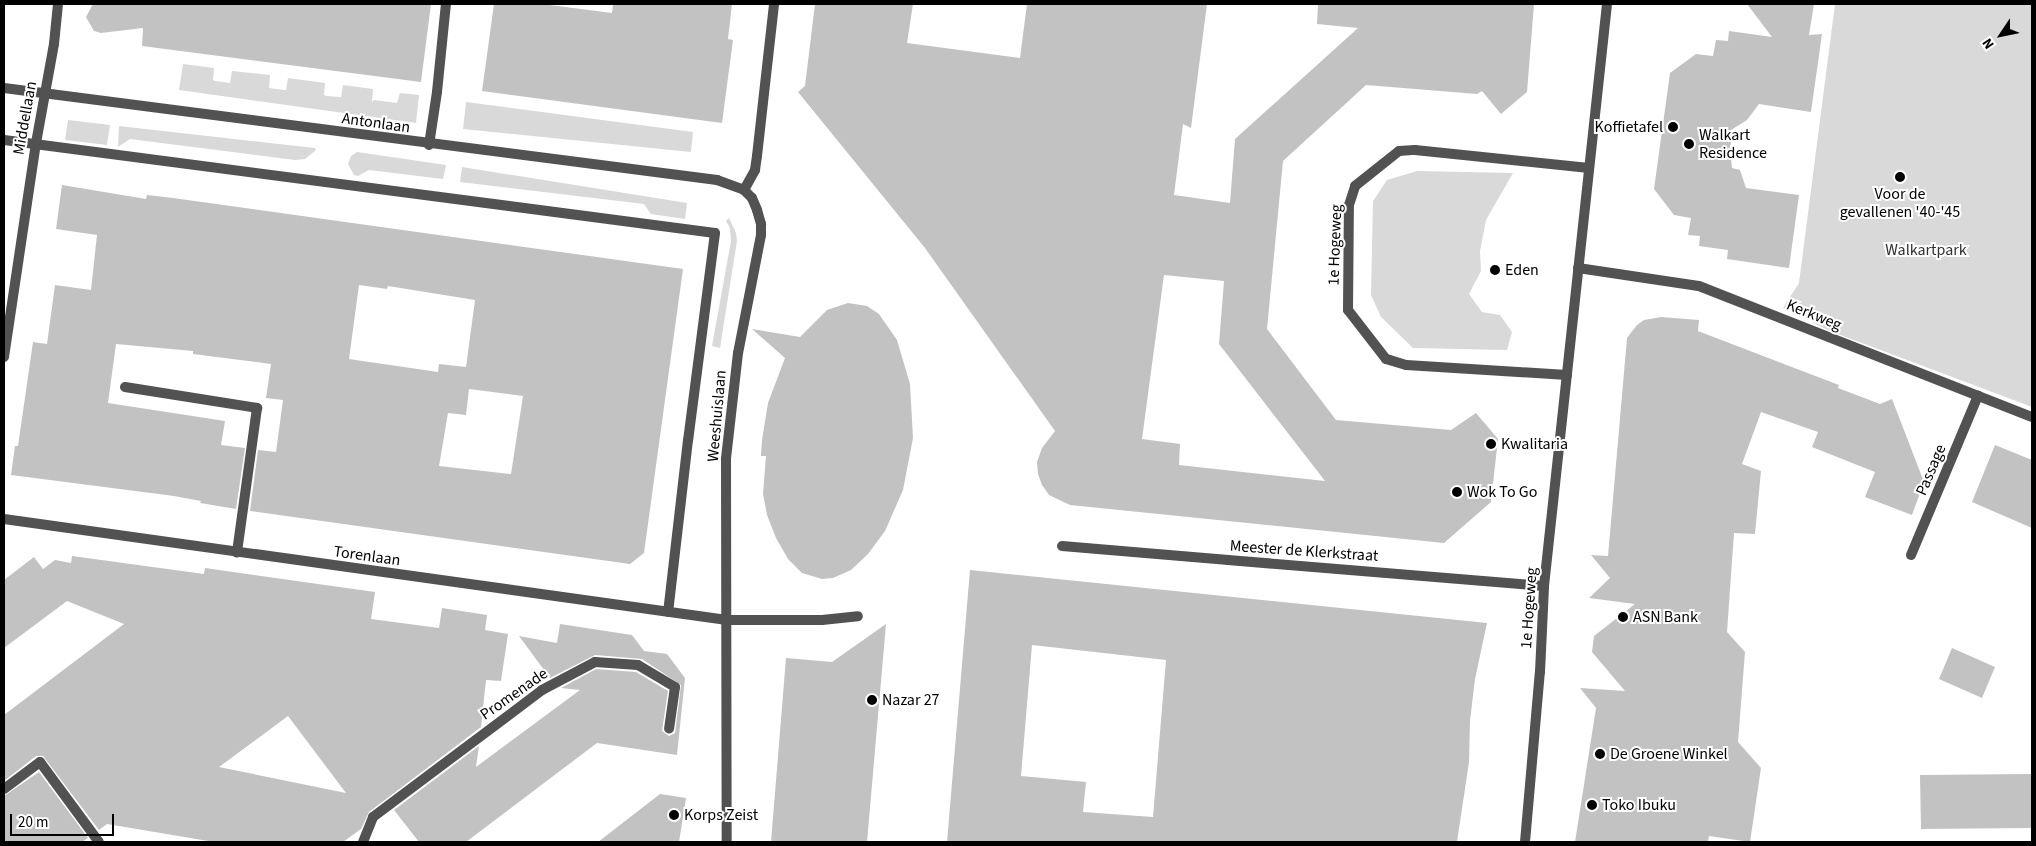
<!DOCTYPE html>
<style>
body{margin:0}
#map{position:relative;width:2036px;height:846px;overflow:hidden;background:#fff;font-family:"Source Sans 3",sans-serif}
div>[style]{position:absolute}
.green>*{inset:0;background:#d9d9d9}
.building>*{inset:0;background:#c2c2c2}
.service>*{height:10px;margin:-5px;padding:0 5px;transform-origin:5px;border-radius:5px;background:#525252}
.pedestrian>*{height:10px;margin:-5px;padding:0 5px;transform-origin:5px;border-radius:5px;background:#525252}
.minor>*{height:10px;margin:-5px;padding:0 5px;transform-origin:5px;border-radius:5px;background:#525252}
.dots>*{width:14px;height:14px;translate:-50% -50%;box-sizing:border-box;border:2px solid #fff;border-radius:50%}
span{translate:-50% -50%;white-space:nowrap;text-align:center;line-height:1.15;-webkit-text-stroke:4px #fff;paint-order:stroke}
.street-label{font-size:16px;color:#000}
.poi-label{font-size:16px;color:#000}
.right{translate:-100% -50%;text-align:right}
.left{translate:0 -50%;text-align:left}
.park-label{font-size:16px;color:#303030}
.frame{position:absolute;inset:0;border:5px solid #000;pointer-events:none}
.north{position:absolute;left:1976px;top:10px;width:50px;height:50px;-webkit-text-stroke:4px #fff;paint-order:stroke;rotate:236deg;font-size:14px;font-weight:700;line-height:20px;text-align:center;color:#000}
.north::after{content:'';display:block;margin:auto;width:18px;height:22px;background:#000;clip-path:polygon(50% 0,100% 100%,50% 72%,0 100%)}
.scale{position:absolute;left:10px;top:814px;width:104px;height:22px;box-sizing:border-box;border:2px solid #000;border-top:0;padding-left:6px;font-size:15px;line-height:18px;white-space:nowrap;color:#000;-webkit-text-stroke:4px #fff;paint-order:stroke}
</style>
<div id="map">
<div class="green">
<i style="clip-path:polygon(1835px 4px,2032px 4px,2032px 407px,1830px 331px,1813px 323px,1811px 319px,1783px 308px,1799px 283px)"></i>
<i style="clip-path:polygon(183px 64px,214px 68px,213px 80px,215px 81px,230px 83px,232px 71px,270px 75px,269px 88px,284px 90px,286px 90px,288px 78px,325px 83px,324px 95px,326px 96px,341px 97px,343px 85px,373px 89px,372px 102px,374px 100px,397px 103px,400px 93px,419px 95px,416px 123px,179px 90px)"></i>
<i style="clip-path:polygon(466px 102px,693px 132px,691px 152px,463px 129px)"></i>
<i style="clip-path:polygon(68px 120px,110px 125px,107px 145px,65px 140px)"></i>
<i style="clip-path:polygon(119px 126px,315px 148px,316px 150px,305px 159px,295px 160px,130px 139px,118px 147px)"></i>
<i style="clip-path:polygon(357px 152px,446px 165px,443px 179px,369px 170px,358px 176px,354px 175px,348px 164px,351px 156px)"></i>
<i style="clip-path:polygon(462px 167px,687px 203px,685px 219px,651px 214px,644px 204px,460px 182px)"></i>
<i style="clip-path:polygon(1417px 171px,1513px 173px,1486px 220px,1480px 251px,1481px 271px,1469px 294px,1482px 312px,1500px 315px,1512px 332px,1507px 350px,1413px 348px,1381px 317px,1371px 295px,1373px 201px,1387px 180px)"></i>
<i style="clip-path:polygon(729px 218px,736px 233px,737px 241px,720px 348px,712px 346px,731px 241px,730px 228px,726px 221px)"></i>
</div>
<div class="building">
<i style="clip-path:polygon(93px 4px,431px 4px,421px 82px,142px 46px,143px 28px,101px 33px,94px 31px,86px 17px)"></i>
<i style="clip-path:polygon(494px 4px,542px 4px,612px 13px,613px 4px,732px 4px,728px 39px,733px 40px,722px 123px,482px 91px)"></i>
<i style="clip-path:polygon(evenodd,815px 4px,913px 4px,907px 43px,1020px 58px,1027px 4px,1207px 4px,1191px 128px,1183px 124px,1174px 195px,1230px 203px,1235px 139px,1358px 28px,1317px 24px,1318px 4px,1534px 4px,1527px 92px,1501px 114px,1482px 91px,1477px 94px,1366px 85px,1283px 161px,1267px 329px,1336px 420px,1451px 430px,1476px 413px,1498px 439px,1491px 502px,1444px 543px,1070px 505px,1049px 495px,1042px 485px,1038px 474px,1037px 462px,1042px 448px,1055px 431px,925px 248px,798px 92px,805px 86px,815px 4px,1164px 275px,1224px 281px,1219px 344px,1325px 481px,1179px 465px,1180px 444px,1142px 439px,1164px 275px)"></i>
<i style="clip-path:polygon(1747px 4px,1814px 4px,1809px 35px,1822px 34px,1811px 112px,1759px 104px,1747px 120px,1731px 130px,1731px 143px,1728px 153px,1731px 158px,1732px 168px,1740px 170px,1746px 188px,1799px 195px,1789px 268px,1727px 259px,1728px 250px,1699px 246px,1700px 236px,1688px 235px,1691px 218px,1674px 215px,1654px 189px,1670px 73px,1696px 54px,1713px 56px,1716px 40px,1728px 41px,1729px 31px,1772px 37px)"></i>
<i style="clip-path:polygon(evenodd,62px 185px,146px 199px,147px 195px,173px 198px,683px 269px,644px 553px,630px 564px,250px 511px,258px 450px,276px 452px,283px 400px,266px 398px,271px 364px,193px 354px,193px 351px,116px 344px,108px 403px,225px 421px,221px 445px,245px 448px,236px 509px,200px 503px,201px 501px,174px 496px,11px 475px,15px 446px,18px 446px,33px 342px,47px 344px,55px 285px,91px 290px,97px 235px,56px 229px,62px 185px,359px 285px,387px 289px,388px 286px,475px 300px,466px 367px,439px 364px,438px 372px,349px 359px,359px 285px,62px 185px,469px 389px,523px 396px,511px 474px,439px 466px,448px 413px,466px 415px,469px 389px)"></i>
<i style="clip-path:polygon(848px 303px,867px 306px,879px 314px,897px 340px,910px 384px,913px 438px,903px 490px,885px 531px,868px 554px,851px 570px,833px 578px,822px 579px,802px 573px,788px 559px,776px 538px,767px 515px,763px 494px,766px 456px,761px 456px,762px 440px,768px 403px,785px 358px,752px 329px,800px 337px,827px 310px)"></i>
<i style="clip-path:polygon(1661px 317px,1699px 320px,1698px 331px,1839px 385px,1838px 388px,1880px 404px,1892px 399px,1924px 482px,1912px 515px,1865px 497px,1875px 472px,1812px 447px,1818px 432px,1761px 412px,1742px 464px,1761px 471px,1755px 534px,1734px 533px,1727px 632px,1745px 652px,1738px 742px,1761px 768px,1750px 842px,1709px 836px,1708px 842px,1575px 842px,1596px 708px,1580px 688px,1625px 691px,1592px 652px,1594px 636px,1635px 604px,1589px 598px,1610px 578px,1591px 555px,1608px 556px,1627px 338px,1637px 325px,1644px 320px)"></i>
<i style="clip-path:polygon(1995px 445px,2032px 460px,2032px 528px,1972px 502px)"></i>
<i style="clip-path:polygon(evenodd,72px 556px,204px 574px,205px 568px,375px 592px,371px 619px,439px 628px,442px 608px,487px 615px,485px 630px,508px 634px,501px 681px,486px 680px,481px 727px,369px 812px,361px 829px,343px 842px,214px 842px,107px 824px,99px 830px,43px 756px,36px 756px,4px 781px,4px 715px,124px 624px,67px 601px,4px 648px,4px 580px,34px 557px,43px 569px,55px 560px,71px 563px,72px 556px,288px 716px,346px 793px,219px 767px,288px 716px)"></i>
<i style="clip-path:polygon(evenodd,970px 570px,1487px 623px,1475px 679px,1470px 721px,1469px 762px,1457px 842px,947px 842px,970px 570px,1032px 645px,1166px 660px,1153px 817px,1083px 812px,1086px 782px,1021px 776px,1032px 645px)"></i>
<i style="clip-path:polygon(560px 624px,632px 635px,644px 651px,667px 654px,685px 678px,677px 755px,597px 743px,466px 842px,419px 842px,394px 810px,479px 746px,476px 767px,580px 690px,561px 688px,596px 669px,636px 672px,668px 691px,662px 731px,669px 736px,675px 733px,681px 685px,642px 659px,595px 655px,550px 678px,519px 636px,557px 643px)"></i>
<i style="clip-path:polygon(886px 624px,867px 842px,771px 842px,786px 658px,832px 662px)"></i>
<i style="clip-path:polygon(1952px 648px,1995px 667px,1982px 698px,1939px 679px)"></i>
<i style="clip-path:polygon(39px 772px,88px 838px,82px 842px,4px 842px,4px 796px)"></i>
<i style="clip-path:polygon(2032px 774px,2032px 828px,1921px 829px,1920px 775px)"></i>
<i style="clip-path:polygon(660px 794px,686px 798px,679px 842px,598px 842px)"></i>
</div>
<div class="service">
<i style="left:4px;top:140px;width:717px;rotate:7.45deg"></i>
<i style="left:715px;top:233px;width:209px;rotate:97.4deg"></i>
<i style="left:688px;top:440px;width:173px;rotate:96.6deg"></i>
<i style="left:429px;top:145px;width:54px;rotate:-81.4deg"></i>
<i style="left:437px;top:92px;width:88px;rotate:-84.2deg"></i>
<i style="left:125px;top:387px;width:134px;rotate:9deg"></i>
<i style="left:257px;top:408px;width:146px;rotate:97.9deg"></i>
<i style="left:1062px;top:546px;width:167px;rotate:4.8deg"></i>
<i style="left:1911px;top:555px;width:173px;rotate:-67.2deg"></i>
<i style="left:727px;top:620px;width:95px"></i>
<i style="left:822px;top:620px;width:36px;rotate:-6deg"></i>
</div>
<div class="pedestrian">
<i style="left:4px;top:789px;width:45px;rotate:-36.9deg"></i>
<i style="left:40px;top:762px;width:99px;rotate:53.6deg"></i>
<i style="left:363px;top:842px;width:27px;rotate:-68deg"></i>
<i style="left:373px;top:817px;width:211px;rotate:-36.9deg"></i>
<i style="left:542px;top:690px;width:60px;rotate:-27.8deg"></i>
<i style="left:595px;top:662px;width:43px;rotate:4deg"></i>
<i style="left:638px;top:665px;width:43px;rotate:30.7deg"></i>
<i style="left:675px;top:687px;width:42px;rotate:98.1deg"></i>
</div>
<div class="minor">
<i style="left:4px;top:88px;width:719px;rotate:7.35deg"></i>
<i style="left:717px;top:180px;width:29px;rotate:20deg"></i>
<i style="left:744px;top:190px;width:11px;rotate:45deg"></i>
<i style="left:752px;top:198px;width:13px;rotate:67deg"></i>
<i style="left:757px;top:210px;width:15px;rotate:74deg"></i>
<i style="left:761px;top:224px;width:11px;rotate:90deg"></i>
<i style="left:761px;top:235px;width:120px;rotate:101deg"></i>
<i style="left:738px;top:353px;width:107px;rotate:96.5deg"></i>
<i style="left:726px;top:459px;width:383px;rotate:89.9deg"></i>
<i style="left:744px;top:190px;width:23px;rotate:-61deg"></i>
<i style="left:755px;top:170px;width:14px;rotate:-82deg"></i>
<i style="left:757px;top:156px;width:153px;rotate:-83.6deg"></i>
<i style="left:1578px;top:268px;width:122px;rotate:8.5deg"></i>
<i style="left:1699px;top:286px;width:358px;rotate:21.5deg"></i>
<i style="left:4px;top:357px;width:216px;rotate:-81.5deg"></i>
<i style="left:36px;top:143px;width:101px;rotate:-79.7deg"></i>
<i style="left:54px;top:44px;width:40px;rotate:-84.3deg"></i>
<i style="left:1567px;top:375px;width:161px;rotate:-176.4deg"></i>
<i style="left:1406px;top:365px;width:21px;rotate:-163deg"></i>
<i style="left:1386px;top:359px;width:62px;rotate:-127.8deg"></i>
<i style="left:1348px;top:310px;width:105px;rotate:-89.5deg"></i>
<i style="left:1349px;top:205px;width:20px;rotate:-72deg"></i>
<i style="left:1355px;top:186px;width:56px;rotate:-38.5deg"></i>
<i style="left:1399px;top:151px;width:16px;rotate:-4deg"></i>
<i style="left:1415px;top:150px;width:175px;rotate:5.9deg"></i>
<i style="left:4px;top:519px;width:730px;rotate:7.95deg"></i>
<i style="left:1228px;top:560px;width:317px;rotate:4.7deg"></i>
<i style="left:1525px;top:842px;width:171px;rotate:-85deg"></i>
<i style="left:1540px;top:672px;width:86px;rotate:-87.3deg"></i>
<i style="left:1544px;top:586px;width:585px;rotate:-83.82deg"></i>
</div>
<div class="dots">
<i style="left:1673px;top:127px;background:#000"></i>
<i style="left:1689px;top:144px;background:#000"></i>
<i style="left:1900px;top:177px;background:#000"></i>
<i style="left:1495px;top:270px;background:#000"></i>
<i style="left:1491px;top:444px;background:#000"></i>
<i style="left:1457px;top:492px;background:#000"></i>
<i style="left:1623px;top:617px;background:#000"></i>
<i style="left:872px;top:700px;background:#000"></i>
<i style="left:1600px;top:754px;background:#000"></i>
<i style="left:1592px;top:805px;background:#000"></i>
<i style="left:674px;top:815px;background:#000"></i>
</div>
<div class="street-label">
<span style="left:25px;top:118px;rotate:-80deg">Middellaan</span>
<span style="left:376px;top:123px;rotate:8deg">Antonlaan</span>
<span style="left:1335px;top:245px;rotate:-88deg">1e Hogeweg</span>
<span style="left:1814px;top:315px;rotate:22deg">Kerkweg</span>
<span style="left:717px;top:416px;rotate:-85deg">Weeshuislaan</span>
<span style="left:1931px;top:470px;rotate:-67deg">Passage</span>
<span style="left:1304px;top:551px;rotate:4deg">Meester de Klerkstraat</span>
<span style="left:367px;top:556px;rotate:8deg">Torenlaan</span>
<span style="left:1529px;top:608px;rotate:-86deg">1e Hogeweg</span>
<span style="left:514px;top:694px;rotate:-35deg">Promenade</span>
</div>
<div class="poi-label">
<span class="right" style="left:1663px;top:127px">Koffietafel</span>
<span class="left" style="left:1699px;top:144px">Walkart<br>Residence</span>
<span style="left:1900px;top:203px">Voor de<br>gevallenen '40-'45</span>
<span class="left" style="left:1505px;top:270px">Eden</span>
<span class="left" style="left:1501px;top:444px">Kwalitaria</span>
<span class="left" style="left:1467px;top:492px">Wok To Go</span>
<span class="left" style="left:1633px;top:617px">ASN Bank</span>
<span class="left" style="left:882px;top:700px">Nazar 27</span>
<span class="left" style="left:1610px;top:754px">De Groene Winkel</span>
<span class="left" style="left:1602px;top:805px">Toko Ibuku</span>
<span class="left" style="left:684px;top:815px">Korps Zeist</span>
</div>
<div class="park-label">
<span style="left:1926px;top:250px">Walkartpark</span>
</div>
<div class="frame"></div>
<div class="north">N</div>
<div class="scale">20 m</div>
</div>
